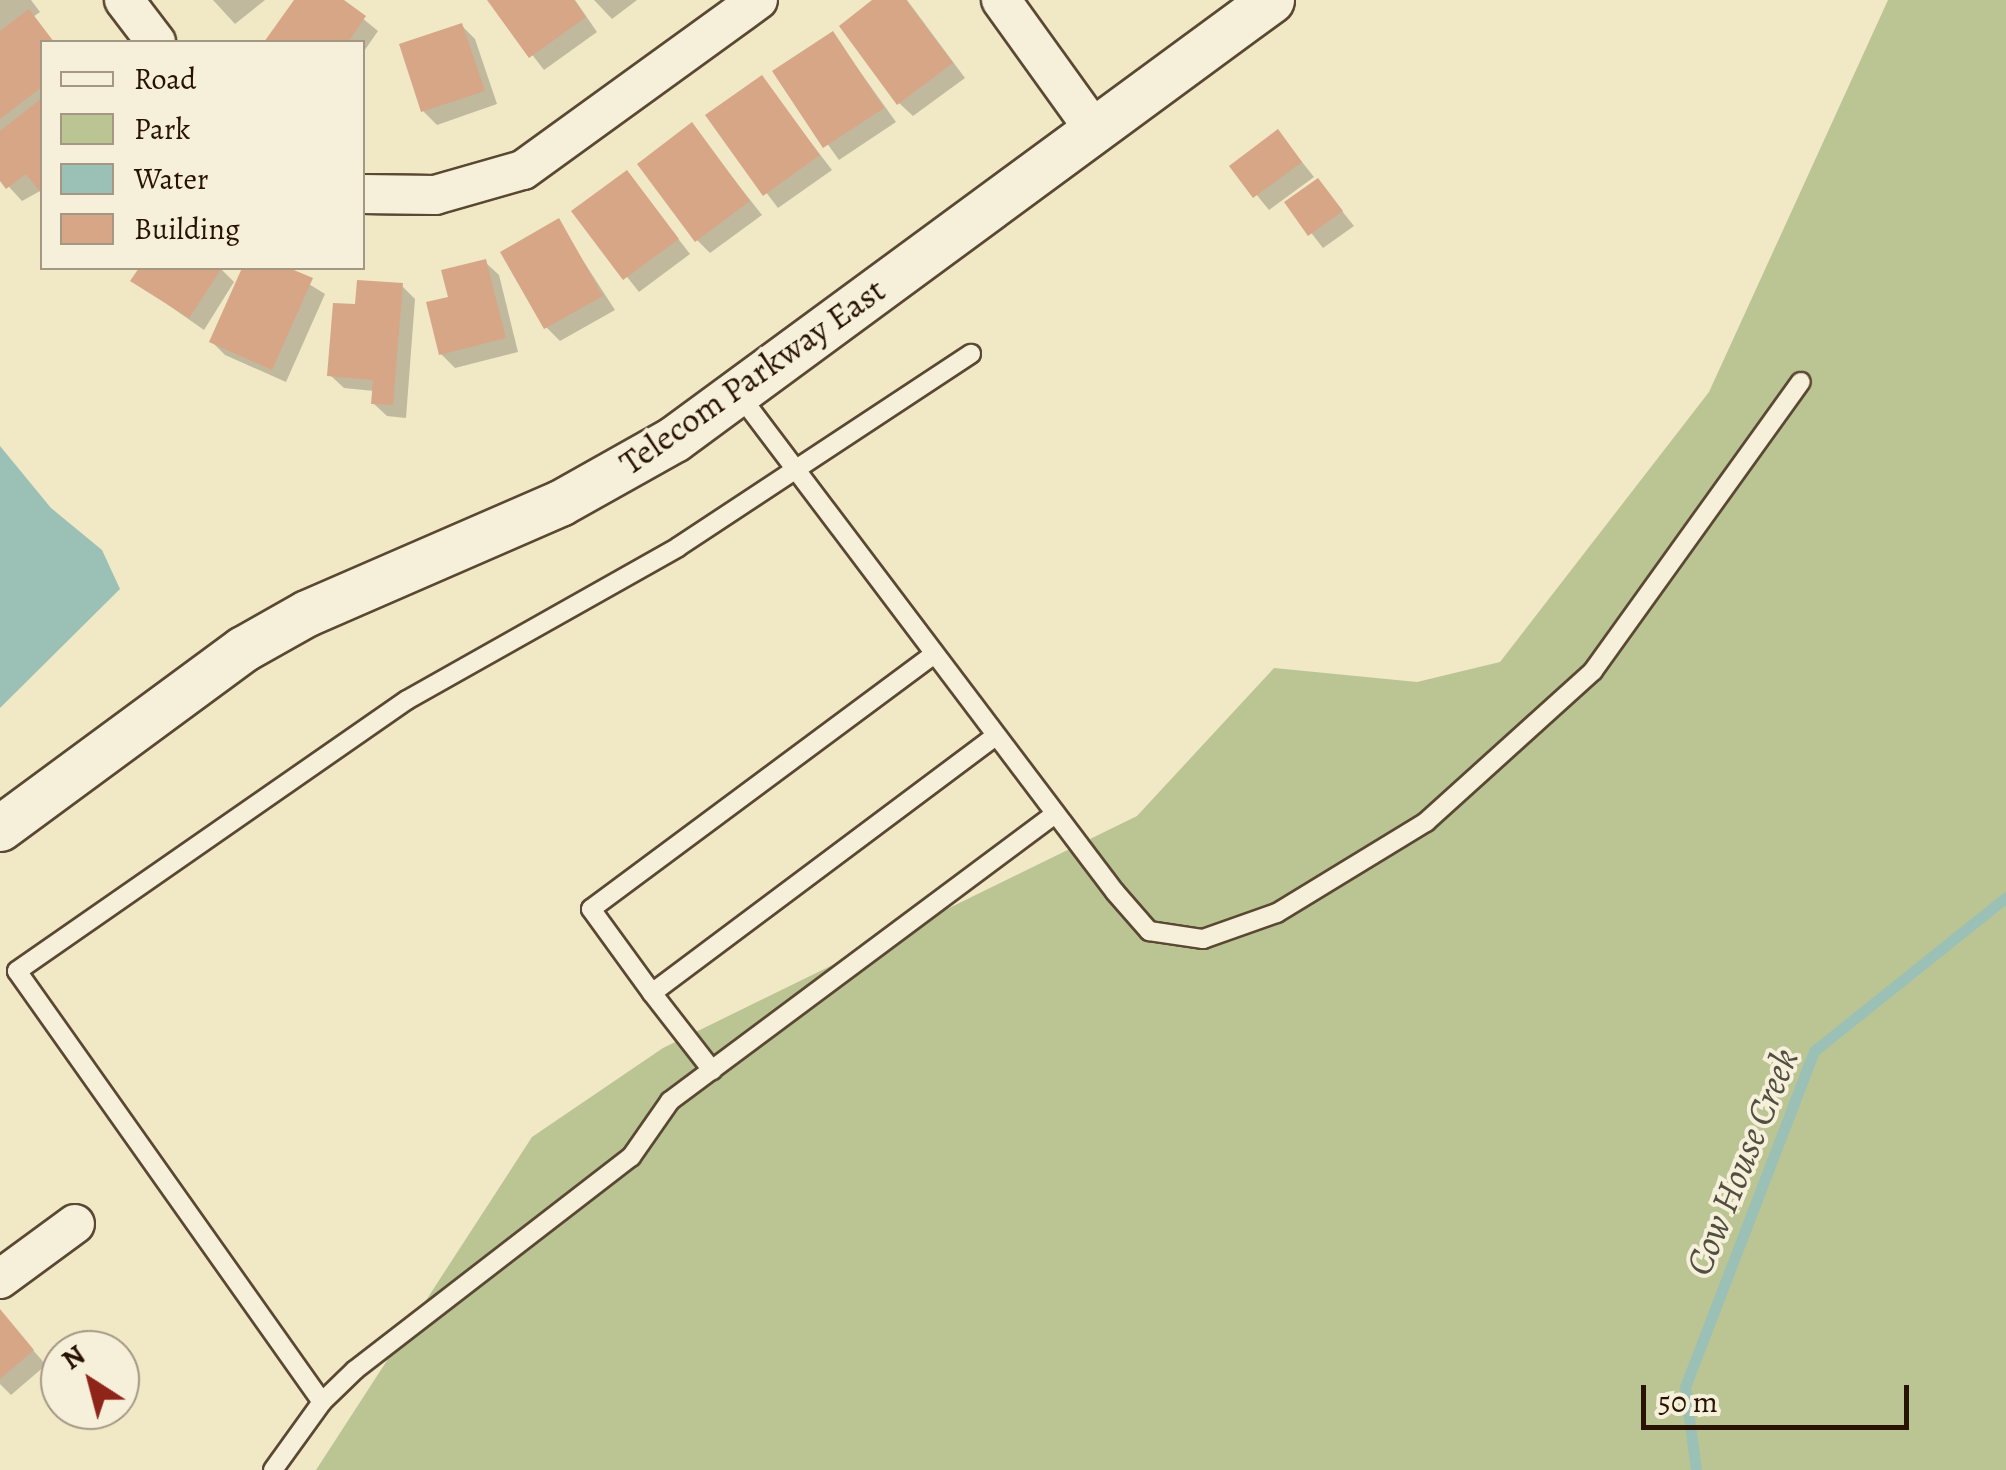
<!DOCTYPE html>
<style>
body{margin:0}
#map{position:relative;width:2006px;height:1470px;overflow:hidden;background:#f1e8c6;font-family:Alegreya,serif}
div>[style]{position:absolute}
.green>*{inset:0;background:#bbc594}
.water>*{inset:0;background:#9bc0b6}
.shadow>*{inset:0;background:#0003}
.stream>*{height:11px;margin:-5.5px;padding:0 5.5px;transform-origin:5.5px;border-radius:5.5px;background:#9bc0b6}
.building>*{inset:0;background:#d7a687}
.roads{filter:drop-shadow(2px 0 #5a4833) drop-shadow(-2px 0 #5a4833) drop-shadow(0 2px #5a4833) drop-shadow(0 -2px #5a4833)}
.service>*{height:18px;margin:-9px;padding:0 9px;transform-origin:9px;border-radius:9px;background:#f6f0da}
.minor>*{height:38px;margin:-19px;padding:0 19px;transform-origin:19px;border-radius:19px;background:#f6f0da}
.tertiary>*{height:45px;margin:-22.5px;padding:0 22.5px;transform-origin:22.5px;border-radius:22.5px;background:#f6f0da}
span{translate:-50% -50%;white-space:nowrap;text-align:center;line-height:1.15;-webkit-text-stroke:8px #f6f0da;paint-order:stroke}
.street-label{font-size:35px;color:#281202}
.water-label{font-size:38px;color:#504f41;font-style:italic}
.legend{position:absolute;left:40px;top:40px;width:325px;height:230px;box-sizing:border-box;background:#f6f0da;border:2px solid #a49784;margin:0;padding:12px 18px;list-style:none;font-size:30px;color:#281202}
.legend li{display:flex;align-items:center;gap:20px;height:50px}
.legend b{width:50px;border:2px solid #a49784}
.north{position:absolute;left:40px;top:1330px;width:100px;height:100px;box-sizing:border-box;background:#f6f0da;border:2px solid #a49784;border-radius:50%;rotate:324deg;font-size:28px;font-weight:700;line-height:40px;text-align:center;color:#281202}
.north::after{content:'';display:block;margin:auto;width:35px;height:45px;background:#8f2418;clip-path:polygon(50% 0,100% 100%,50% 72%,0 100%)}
.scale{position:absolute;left:1641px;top:1385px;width:268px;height:45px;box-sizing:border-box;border:5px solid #281202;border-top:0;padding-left:12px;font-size:30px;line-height:35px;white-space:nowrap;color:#281202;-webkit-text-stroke:8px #f6f0da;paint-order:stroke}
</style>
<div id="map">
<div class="green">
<i style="clip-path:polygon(1888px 0,2006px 0,2006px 1470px,316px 1470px,532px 1137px,663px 1048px,1137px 816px,1274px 668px,1417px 682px,1500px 662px,1709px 392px)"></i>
</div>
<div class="water">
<i style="clip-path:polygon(0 446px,51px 508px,102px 550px,120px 589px,0 708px)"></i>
</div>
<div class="shadow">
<i style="clip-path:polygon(0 0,31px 0,40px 12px,33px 17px,54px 42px,42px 42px,42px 190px,22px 201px,0 177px)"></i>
<i style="clip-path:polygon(213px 0,265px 0,235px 24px)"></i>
<i style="clip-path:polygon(297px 0,340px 0,378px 31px,362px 54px,362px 42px,267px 42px)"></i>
<i style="clip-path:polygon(490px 0,575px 0,597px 32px,544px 70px)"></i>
<i style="clip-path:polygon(594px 0,637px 0,612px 19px)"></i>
<i style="clip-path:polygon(877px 0,907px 0,965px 78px,913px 116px,899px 103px)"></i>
<i style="clip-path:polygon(462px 26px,475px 39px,497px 104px,437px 125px,423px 111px)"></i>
<i style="clip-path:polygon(833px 34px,896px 122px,839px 160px,776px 72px)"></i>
<i style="clip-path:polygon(761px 78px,832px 170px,778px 208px,708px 116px)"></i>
<i style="clip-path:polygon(692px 126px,762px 215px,710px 253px,697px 240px)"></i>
<i style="clip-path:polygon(1278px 132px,1314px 177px,1269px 210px,1233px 166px)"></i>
<i style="clip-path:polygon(627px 173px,690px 254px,639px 292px,575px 211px)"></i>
<i style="clip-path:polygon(1318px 181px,1354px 226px,1323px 248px,1287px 202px)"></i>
<i style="clip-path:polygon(558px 222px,615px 310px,560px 341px,546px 327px)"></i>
<i style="clip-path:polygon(485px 262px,499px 275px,518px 352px,455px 368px,441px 354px,451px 299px)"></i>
<i style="clip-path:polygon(142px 268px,220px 268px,234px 282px,204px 330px,134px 281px)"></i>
<i style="clip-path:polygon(244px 268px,283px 268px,325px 294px,286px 382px,225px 355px,212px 342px)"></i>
<i style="clip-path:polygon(401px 285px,415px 299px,406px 418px,387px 416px,373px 403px,374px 391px,344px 388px,330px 375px,358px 307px)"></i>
<i style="clip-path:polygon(0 1312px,46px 1365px,11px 1395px,0 1384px)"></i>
</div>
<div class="stream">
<i style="left:1696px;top:1470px;width:84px;rotate:-97.5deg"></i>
<i style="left:1685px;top:1387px;width:360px;rotate:-69deg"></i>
<i style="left:1814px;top:1051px;width:246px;rotate:-38.7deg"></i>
</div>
<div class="building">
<i style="clip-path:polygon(294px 0,344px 0,366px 16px,348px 42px,264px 42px)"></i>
<i style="clip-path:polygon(487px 0,574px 0,586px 17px,529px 58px)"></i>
<i style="clip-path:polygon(872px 0,906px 0,953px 63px,897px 105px,839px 26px)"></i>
<i style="clip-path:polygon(29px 9px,54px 42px,42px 42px,42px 87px,0 119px,0 31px)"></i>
<i style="clip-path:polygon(462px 23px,485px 91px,421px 112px,399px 44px)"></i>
<i style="clip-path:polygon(833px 31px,884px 108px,823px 148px,772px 71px)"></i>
<i style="clip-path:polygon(762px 75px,820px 155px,763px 196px,705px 115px)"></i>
<i style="clip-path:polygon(42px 98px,42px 194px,26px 174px,6px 189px,0 181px,0 131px)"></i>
<i style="clip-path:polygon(692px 122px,750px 201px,695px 242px,637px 164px)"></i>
<i style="clip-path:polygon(1278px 129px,1302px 162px,1253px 198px,1229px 166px)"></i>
<i style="clip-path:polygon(627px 170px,679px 239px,623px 280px,571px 211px)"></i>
<i style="clip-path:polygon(1318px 178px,1343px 211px,1308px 236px,1284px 202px)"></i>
<i style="clip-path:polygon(559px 218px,603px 296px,544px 329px,500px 252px)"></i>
<i style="clip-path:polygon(486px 259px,506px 338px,439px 355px,426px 302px,448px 297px,441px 270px)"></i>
<i style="clip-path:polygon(139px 268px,222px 268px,189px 318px,130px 281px)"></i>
<i style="clip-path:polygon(242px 268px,289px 268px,313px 278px,272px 370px,209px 342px)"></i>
<i style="clip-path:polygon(357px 280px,403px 283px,393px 405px,371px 404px,373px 380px,327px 376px,333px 303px,355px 304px)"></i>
<i style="clip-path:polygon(0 1309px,34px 1350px,0 1379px)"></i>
</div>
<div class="roads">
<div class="service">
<i style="left:738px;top:393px;width:625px;rotate:52.93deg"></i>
<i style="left:1115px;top:892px;width:52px;rotate:48.9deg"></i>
<i style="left:1149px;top:931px;width:55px;rotate:8.4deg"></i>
<i style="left:1203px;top:939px;width:78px;rotate:-19.4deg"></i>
<i style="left:1277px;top:913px;width:175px;rotate:-31.4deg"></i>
<i style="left:1426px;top:822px;width:225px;rotate:-42.1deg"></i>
<i style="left:1593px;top:671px;width:356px;rotate:-54.3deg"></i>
<i style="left:933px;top:655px;width:426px;rotate:143.4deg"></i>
<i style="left:591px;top:909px;width:104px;rotate:54deg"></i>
<i style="left:652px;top:993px;width:429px;rotate:-36.8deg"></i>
<i style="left:652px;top:993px;width:98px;rotate:52.1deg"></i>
<i style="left:322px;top:1402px;width:528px;rotate:-125.29deg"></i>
<i style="left:17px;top:971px;width:475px;rotate:-34.8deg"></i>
<i style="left:407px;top:700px;width:311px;rotate:-29.4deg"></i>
<i style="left:678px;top:547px;width:351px;rotate:-33.4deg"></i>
<i style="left:273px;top:1470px;width:84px;rotate:-54.2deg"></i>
<i style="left:322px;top:1402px;width:46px;rotate:-44.1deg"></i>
<i style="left:355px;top:1370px;width:349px;rotate:-37.7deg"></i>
<i style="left:631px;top:1157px;width:68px;rotate:-55.1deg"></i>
<i style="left:670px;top:1101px;width:480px;rotate:-36.7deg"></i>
</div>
<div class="minor">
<i style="left:124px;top:0;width:53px;rotate:52.7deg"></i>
<i style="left:1001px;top:0;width:161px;rotate:54.3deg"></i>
<i style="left:362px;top:194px;width:73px;rotate:0.8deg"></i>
<i style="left:435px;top:195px;width:91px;rotate:-15.9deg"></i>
<i style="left:523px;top:170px;width:290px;rotate:-35.9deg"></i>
<i style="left:0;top:1279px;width:93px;rotate:-36.3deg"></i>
</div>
<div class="tertiary">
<i style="left:0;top:828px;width:302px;rotate:-36.4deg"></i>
<i style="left:243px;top:649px;width:73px;rotate:-29.4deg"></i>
<i style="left:307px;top:613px;width:276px;rotate:-23.5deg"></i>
<i style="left:560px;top:503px;width:131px;rotate:-29.3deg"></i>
<i style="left:674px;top:439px;width:741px;rotate:-36.33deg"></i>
</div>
</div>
<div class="street-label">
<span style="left:752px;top:376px;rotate:-35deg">Telecom Parkway East</span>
</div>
<div class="water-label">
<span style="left:1742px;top:1162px;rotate:-68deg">Cow House Creek</span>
</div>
<ul class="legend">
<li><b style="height:12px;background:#f6f0da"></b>Road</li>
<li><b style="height:28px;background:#bbc594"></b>Park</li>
<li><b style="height:28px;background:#9bc0b6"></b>Water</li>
<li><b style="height:28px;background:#d7a687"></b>Building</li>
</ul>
<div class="north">N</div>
<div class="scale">50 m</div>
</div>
